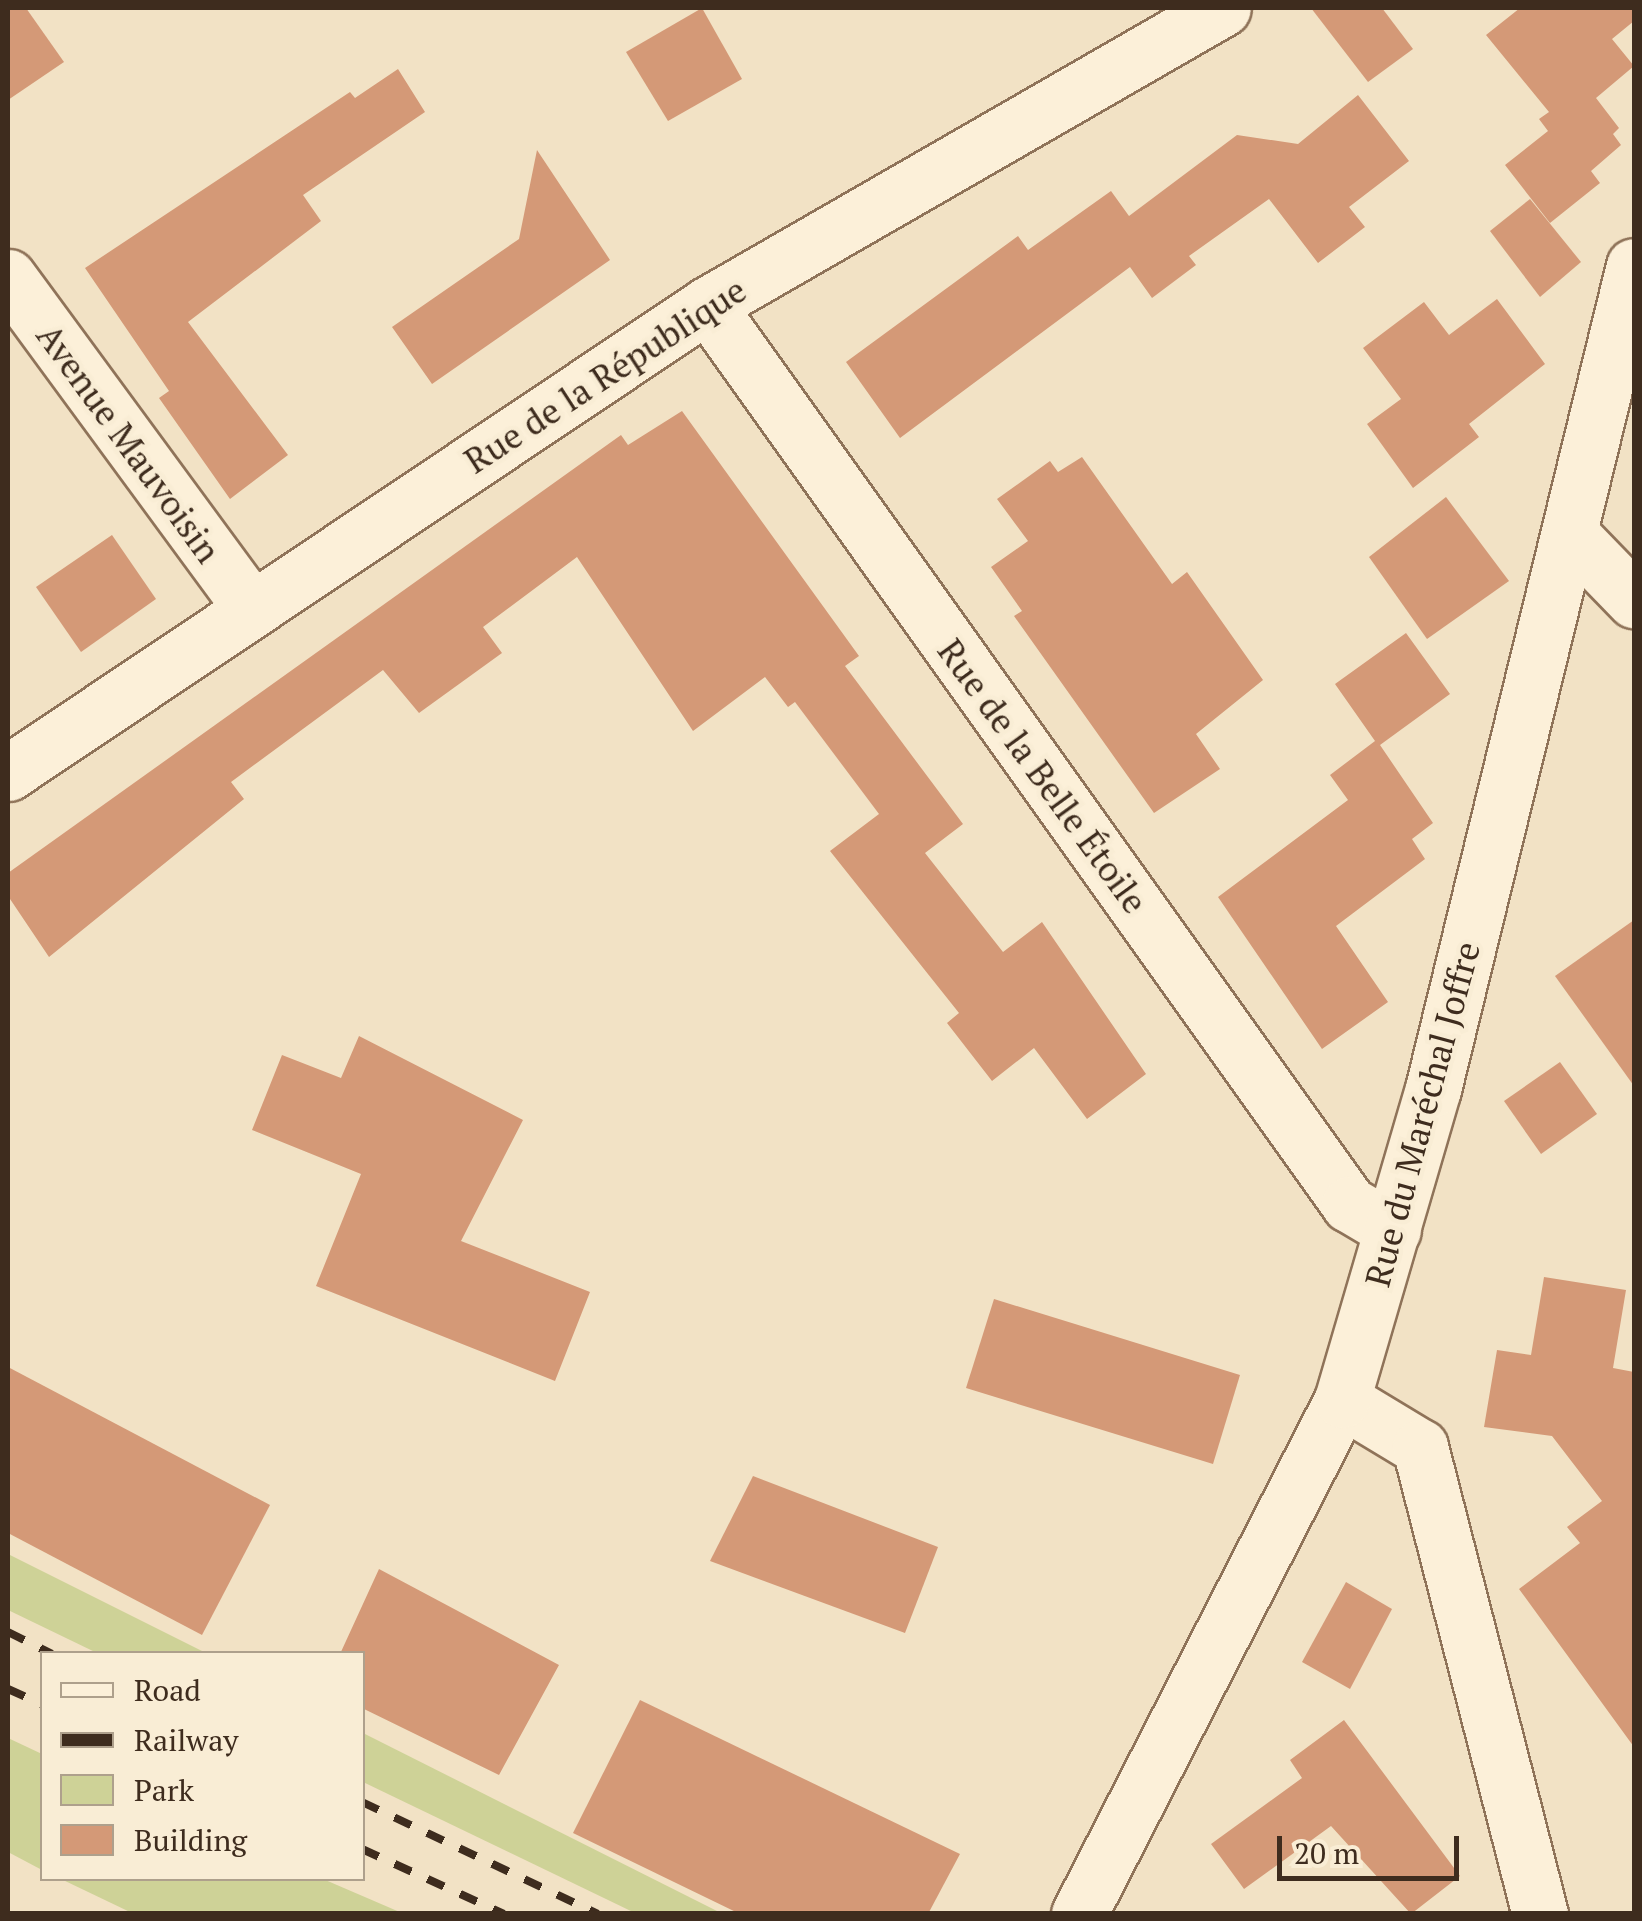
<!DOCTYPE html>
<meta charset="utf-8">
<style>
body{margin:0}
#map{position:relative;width:1642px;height:1921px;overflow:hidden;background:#f2e2c5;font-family:"PT Serif",serif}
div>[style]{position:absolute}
.green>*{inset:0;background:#ced297}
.building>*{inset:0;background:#d49977}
.roads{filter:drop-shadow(2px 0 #8f7359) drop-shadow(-2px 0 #8f7359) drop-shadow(0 2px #8f7359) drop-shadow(0 -2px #8f7359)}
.minor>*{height:55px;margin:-27.5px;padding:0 27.5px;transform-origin:27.5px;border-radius:27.5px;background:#fcf0d9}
.rail>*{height:8px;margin-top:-4px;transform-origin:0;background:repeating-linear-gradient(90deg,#3e2c1e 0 18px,transparent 0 36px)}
span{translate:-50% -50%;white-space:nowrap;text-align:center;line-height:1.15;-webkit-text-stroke:9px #f9edd5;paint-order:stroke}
.street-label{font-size:35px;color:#3e2c1e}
.frame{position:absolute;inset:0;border:10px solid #3e2c1e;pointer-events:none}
.legend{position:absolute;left:40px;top:1651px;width:325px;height:230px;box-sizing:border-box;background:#f9edd5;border:2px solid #aea08c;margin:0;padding:12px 18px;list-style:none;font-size:30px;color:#3e2c1e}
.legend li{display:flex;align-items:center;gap:20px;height:50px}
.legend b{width:50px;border:2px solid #aea08c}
.scale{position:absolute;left:1277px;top:1836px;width:182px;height:45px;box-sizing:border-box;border:5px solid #3e2c1e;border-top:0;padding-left:12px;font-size:30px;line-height:35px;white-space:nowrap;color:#3e2c1e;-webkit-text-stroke:8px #f9edd5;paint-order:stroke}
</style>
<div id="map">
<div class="green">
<i style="clip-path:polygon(8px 1554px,206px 1653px,97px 1653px,8px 1610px)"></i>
<i style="clip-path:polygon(362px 1733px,363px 1733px,721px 1913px,635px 1913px,363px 1782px)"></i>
<i style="clip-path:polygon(8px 1738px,42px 1754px,42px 1870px,8px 1852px)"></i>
<i style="clip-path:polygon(61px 1879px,323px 1879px,402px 1913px,132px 1913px)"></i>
</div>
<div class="building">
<i style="clip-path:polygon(8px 8px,26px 8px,64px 62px,8px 100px)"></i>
<i style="clip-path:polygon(702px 8px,742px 79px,668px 121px,626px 52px)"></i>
<i style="clip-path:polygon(1311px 8px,1382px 8px,1413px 49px,1368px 82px)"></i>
<i style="clip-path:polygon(1520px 8px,1634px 8px,1634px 21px,1612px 39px,1634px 66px,1596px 98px,1619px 128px,1613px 134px,1621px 145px,1591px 171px,1600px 183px,1550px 223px,1505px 165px,1548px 131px,1539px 119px,1549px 112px,1486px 35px)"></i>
<i style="clip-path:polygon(398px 69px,425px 112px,303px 195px,321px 221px,188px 322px,288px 455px,230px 499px,159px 398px,169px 391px,85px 268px,350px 92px,355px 98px)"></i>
<i style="clip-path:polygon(1358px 95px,1409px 161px,1349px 207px,1365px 227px,1318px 263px,1269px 199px,1189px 256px,1196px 265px,1152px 298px,1130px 267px,900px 438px,846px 362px,1018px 236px,1028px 250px,1111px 191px,1129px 216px,1237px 135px,1298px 144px)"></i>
<i style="clip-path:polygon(537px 150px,610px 260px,432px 384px,392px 327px,519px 239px)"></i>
<i style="clip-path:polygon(1530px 199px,1581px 262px,1540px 297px,1490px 231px)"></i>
<i style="clip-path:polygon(1497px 299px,1545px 364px,1469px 424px,1479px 437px,1413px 488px,1367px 424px,1401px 399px,1363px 348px,1424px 302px,1449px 335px)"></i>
<i style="clip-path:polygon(682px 411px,859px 656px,845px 666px,963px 824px,925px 853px,1003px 952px,1042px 922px,1146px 1074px,1087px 1119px,1034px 1048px,992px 1081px,947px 1023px,959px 1013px,830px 851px,879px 814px,795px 702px,788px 707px,765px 677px,693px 731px,577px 557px,483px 627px,502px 653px,419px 713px,383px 670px,231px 782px,244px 799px,49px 957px,8px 896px,8px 873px,621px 435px,628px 445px)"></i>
<i style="clip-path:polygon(1082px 457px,1172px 584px,1187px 572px,1263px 680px,1196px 734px,1220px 769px,1154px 813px,1014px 616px,1022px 611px,991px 567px,1028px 541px,997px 499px,1050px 461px,1058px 472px)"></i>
<i style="clip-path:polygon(1446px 497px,1509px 581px,1427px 639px,1369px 557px)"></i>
<i style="clip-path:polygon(112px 535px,156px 599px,81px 652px,36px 587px)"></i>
<i style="clip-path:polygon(1406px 633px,1450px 694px,1380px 745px,1433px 823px,1412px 839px,1425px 859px,1336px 926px,1388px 1002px,1322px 1049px,1218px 897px,1348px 800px,1330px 775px,1375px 741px,1335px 684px)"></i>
<i style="clip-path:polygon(1634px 920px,1634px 1086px,1555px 976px)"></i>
<i style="clip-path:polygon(359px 1036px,523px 1120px,461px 1241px,590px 1292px,555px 1381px,316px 1286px,361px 1174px,252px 1130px,282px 1055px,341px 1078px)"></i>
<i style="clip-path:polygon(1560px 1062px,1597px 1114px,1541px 1154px,1504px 1101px)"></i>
<i style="clip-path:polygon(1544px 1277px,1626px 1290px,1613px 1368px,1634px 1372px,1634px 1747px,1519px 1589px,1580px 1543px,1567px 1527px,1602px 1501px,1552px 1436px,1484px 1427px,1497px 1350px,1531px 1355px)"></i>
<i style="clip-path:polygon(994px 1299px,1240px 1375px,1213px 1464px,966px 1388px)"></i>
<i style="clip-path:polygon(8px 1367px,270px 1505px,202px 1635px,8px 1533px)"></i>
<i style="clip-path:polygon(753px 1476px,938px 1547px,905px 1633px,710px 1561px)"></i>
<i style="clip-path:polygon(379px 1569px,559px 1665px,499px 1775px,362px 1708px,362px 1654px,340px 1654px)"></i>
<i style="clip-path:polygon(1346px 1582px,1392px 1609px,1350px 1689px,1302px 1662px)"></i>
<i style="clip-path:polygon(640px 1700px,960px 1854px,928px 1914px,740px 1914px,573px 1833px)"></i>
<i style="clip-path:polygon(1344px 1720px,1460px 1876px,1411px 1914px,1331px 1826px,1244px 1889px,1211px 1844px,1302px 1778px,1290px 1760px)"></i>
</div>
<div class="roads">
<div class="minor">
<i style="left:8px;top:277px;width:411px;rotate:53.7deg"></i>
<i style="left:707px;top:305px;width:1105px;rotate:54.47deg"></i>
<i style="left:1349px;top:1204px;width:51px;rotate:30.6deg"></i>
<i style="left:1571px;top:535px;width:91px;rotate:45.9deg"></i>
<i style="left:8px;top:773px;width:841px;rotate:-33.8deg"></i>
<i style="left:707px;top:305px;width:595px;rotate:-29.92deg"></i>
<i style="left:1342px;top:1400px;width:91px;rotate:31.1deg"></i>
<i style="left:1420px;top:1447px;width:482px;rotate:75.6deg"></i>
<i style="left:1079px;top:1914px;width:577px;rotate:-62.9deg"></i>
<i style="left:1342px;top:1400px;width:324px;rotate:-73.7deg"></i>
<i style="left:1433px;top:1089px;width:847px;rotate:-76.28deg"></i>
</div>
</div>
<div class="rail">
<i style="left:8px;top:1632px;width:49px;rotate:26.6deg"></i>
<i style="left:8px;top:1689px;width:37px;rotate:24deg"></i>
<i style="left:362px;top:1802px;width:261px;rotate:25.4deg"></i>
<i style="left:362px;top:1849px;width:156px;rotate:24.6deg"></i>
</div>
<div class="street-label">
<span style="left:605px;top:375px;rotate:-33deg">Rue de la République</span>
<span style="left:129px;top:443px;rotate:54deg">Avenue Mauvoisin</span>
<span style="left:1043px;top:776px;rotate:54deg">Rue de la Belle Étoile</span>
<span style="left:1422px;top:1114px;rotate:-75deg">Rue du Maréchal Joffre</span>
</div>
<div class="frame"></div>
<ul class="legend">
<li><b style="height:12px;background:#fcf0d9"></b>Road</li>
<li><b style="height:12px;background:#3e2c1e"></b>Railway</li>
<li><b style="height:28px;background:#ced297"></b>Park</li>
<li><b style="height:28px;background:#d49977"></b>Building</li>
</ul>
<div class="scale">20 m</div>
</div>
